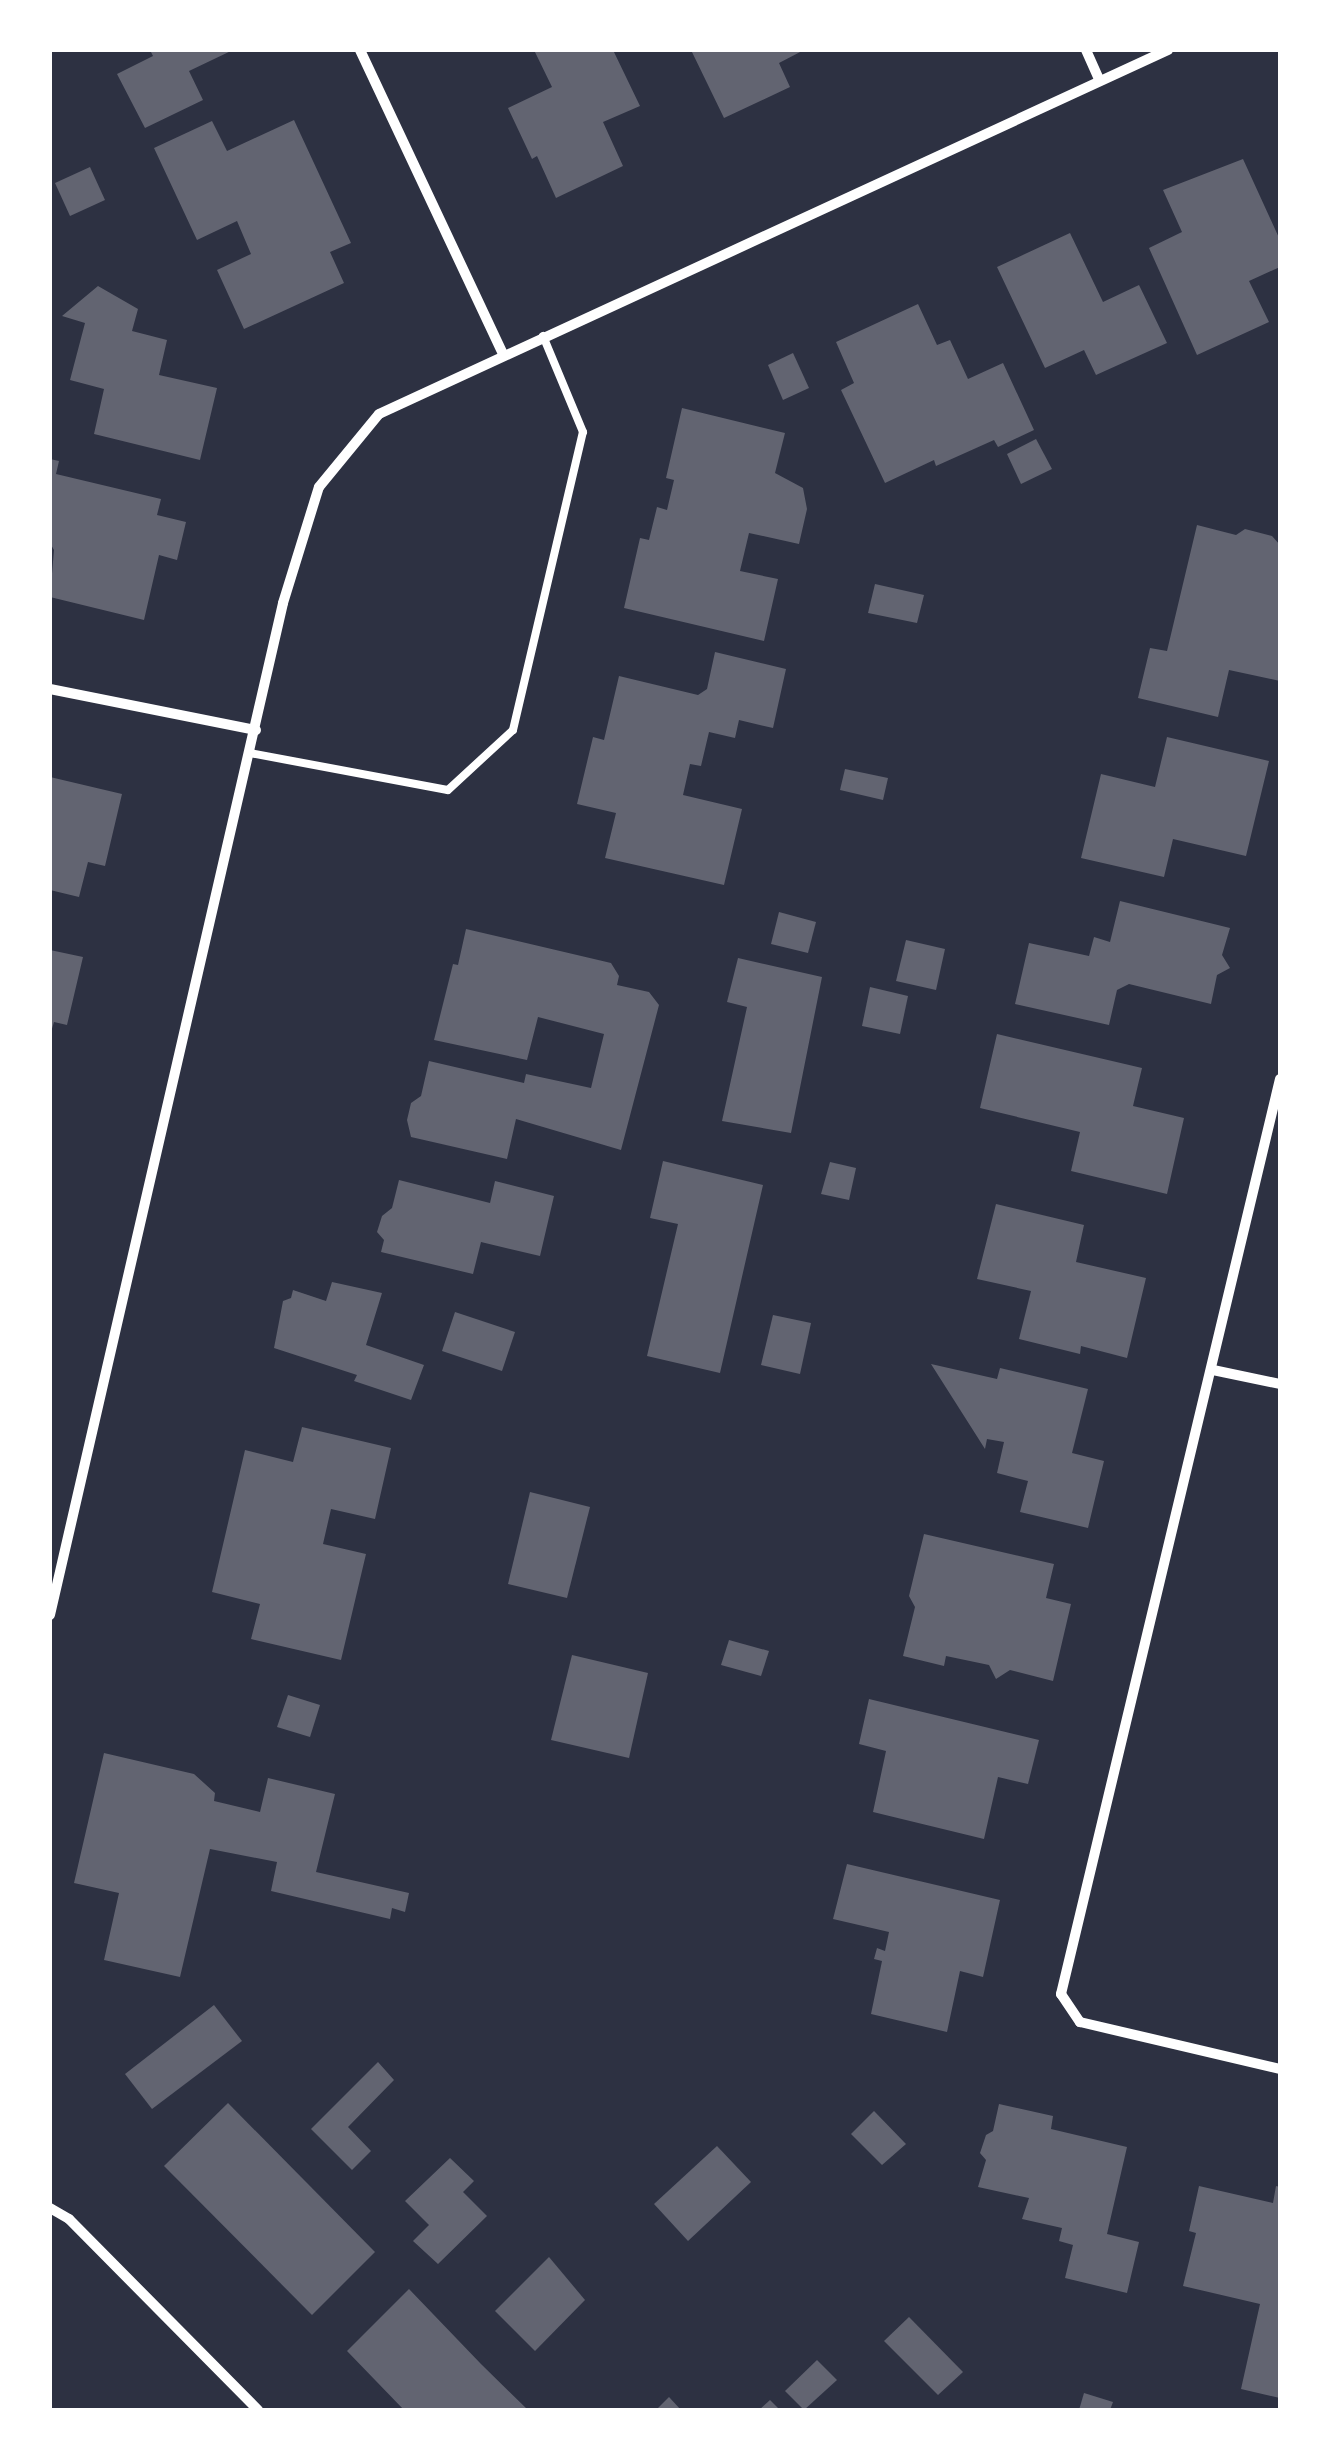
<!DOCTYPE html>
<style>
body{margin:0}
#map{position:relative;width:1330px;height:2460px;overflow:hidden;background:#2d3142;font-family:Arial,sans-serif}
div>[style]{position:absolute}
.building>*{inset:0;background:#626471}
.service>*{height:8px;margin:-4px;padding:0 4px;transform-origin:4px;border-radius:4px;background:#fff}
.minor>*{height:10px;margin:-5px;padding:0 5px;transform-origin:5px;border-radius:5px;background:#fff}
span{translate:-50% -50%;white-space:nowrap;text-align:center;line-height:1.15;-webkit-text-stroke:8px #fff;paint-order:stroke}
.frame{position:absolute;inset:0;border:52px solid #fff;pointer-events:none}
</style>
<div id="map">
<div class="building">
<i style="clip-path:polygon(150px 50px,233px 50px,189px 71px,203px 100px,145px 128px,117px 74px,153px 56px)"></i>
<i style="clip-path:polygon(534px 50px,613px 50px,640px 106px,603px 122px,623px 166px,556px 198px,537px 156px,532px 159px,508px 108px,552px 87px)"></i>
<i style="clip-path:polygon(691px 50px,804px 50px,779px 63px,790px 87px,724px 118px)"></i>
<i style="clip-path:polygon(294px 120px,351px 243px,330px 252px,344px 283px,244px 329px,217px 270px,251px 254px,237px 221px,197px 240px,154px 148px,212px 121px,227px 151px)"></i>
<i style="clip-path:polygon(1243px 159px,1280px 240px,1280px 267px,1249px 281px,1269px 322px,1197px 355px,1149px 248px,1182px 232px,1163px 190px)"></i>
<i style="clip-path:polygon(90px 167px,105px 200px,70px 216px,55px 183px)"></i>
<i style="clip-path:polygon(1070px 233px,1103px 302px,1139px 285px,1167px 343px,1096px 375px,1084px 350px,1045px 368px,997px 267px)"></i>
<i style="clip-path:polygon(98px 286px,138px 309px,132px 331px,167px 340px,159px 375px,217px 388px,200px 460px,94px 434px,104px 389px,70px 380px,85px 323px,62px 316px)"></i>
<i style="clip-path:polygon(918px 304px,937px 345px,950px 340px,968px 379px,1003px 363px,1034px 430px,998px 447px,994px 440px,936px 466px,934px 460px,885px 483px,841px 390px,854px 383px,836px 342px)"></i>
<i style="clip-path:polygon(793px 353px,809px 388px,783px 400px,768px 365px)"></i>
<i style="clip-path:polygon(682px 408px,785px 433px,775px 473px,803px 488px,807px 509px,799px 544px,749px 533px,740px 571px,778px 579px,764px 641px,624px 608px,640px 538px,649px 540px,657px 507px,667px 510px,674px 480px,666px 478px)"></i>
<i style="clip-path:polygon(1036px 439px,1052px 469px,1021px 484px,1007px 454px)"></i>
<i style="clip-path:polygon(50px 459px,59px 461px,56px 474px,161px 499px,157px 515px,186px 522px,177px 560px,159px 555px,144px 620px,50px 597px,54px 550px,50px 543px)"></i>
<i style="clip-path:polygon(1197px 525px,1236px 535px,1245px 529px,1272px 536px,1280px 545px,1280px 681px,1229px 670px,1218px 717px,1138px 698px,1150px 648px,1167px 651px)"></i>
<i style="clip-path:polygon(875px 584px,924px 595px,917px 623px,868px 613px)"></i>
<i style="clip-path:polygon(715px 652px,786px 669px,773px 728px,739px 720px,735px 738px,709px 732px,701px 766px,690px 764px,683px 795px,742px 809px,724px 885px,605px 858px,616px 813px,577px 804px,593px 737px,604px 740px,619px 676px,698px 695px,707px 689px)"></i>
<i style="clip-path:polygon(1167px 737px,1269px 761px,1246px 856px,1173px 839px,1164px 877px,1081px 858px,1101px 774px,1155px 787px)"></i>
<i style="clip-path:polygon(845px 769px,888px 778px,883px 800px,840px 790px)"></i>
<i style="clip-path:polygon(50px 777px,122px 794px,105px 866px,88px 862px,79px 897px,50px 890px)"></i>
<i style="clip-path:polygon(1120px 901px,1230px 928px,1222px 955px,1230px 968px,1217px 975px,1211px 1004px,1129px 984px,1117px 990px,1109px 1025px,1015px 1004px,1029px 943px,1089px 956px,1094px 937px,1110px 942px)"></i>
<i style="clip-path:polygon(779px 912px,816px 922px,808px 953px,771px 944px)"></i>
<i style="clip-path:polygon(466px 929px,611px 963px,619px 976px,617px 985px,649px 992px,659px 1005px,621px 1150px,516px 1119px,507px 1159px,411px 1137px,407px 1120px,411px 1103px,421px 1096px,429px 1061px,524px 1083px,526px 1074px,591px 1088px,604px 1034px,538px 1017px,527px 1060px,434px 1040px,453px 964px,458px 965px)"></i>
<i style="clip-path:polygon(906px 940px,945px 949px,936px 990px,896px 981px)"></i>
<i style="clip-path:polygon(50px 950px,83px 957px,67px 1025px,54px 1022px,51px 1032px)"></i>
<i style="clip-path:polygon(738px 958px,822px 977px,791px 1133px,722px 1121px,747px 1007px,727px 1002px)"></i>
<i style="clip-path:polygon(870px 987px,908px 996px,900px 1034px,862px 1026px)"></i>
<i style="clip-path:polygon(997px 1034px,1142px 1068px,1133px 1106px,1184px 1118px,1167px 1194px,1071px 1171px,1080px 1132px,980px 1108px)"></i>
<i style="clip-path:polygon(663px 1161px,763px 1185px,720px 1373px,647px 1356px,678px 1224px,650px 1218px)"></i>
<i style="clip-path:polygon(830px 1162px,856px 1168px,849px 1200px,821px 1194px)"></i>
<i style="clip-path:polygon(399px 1180px,490px 1203px,495px 1181px,554px 1196px,540px 1256px,481px 1242px,473px 1274px,381px 1252px,384px 1240px,377px 1232px,382px 1216px,392px 1208px)"></i>
<i style="clip-path:polygon(996px 1204px,1084px 1225px,1076px 1262px,1146px 1278px,1127px 1358px,1081px 1346px,1080px 1354px,1019px 1339px,1031px 1291px,977px 1279px)"></i>
<i style="clip-path:polygon(332px 1282px,382px 1293px,366px 1345px,424px 1365px,411px 1400px,354px 1381px,357px 1375px,274px 1348px,283px 1301px,291px 1298px,293px 1290px,326px 1301px)"></i>
<i style="clip-path:polygon(455px 1312px,515px 1332px,502px 1371px,442px 1351px)"></i>
<i style="clip-path:polygon(773px 1315px,811px 1323px,800px 1374px,761px 1365px)"></i>
<i style="clip-path:polygon(931px 1364px,997px 1379px,1000px 1368px,1088px 1389px,1072px 1453px,1104px 1461px,1088px 1528px,1020px 1512px,1028px 1481px,997px 1473px,1004px 1442px,987px 1439px,985px 1449px)"></i>
<i style="clip-path:polygon(302px 1427px,391px 1448px,375px 1519px,331px 1509px,323px 1544px,366px 1554px,341px 1660px,251px 1639px,260px 1604px,212px 1592px,245px 1450px,293px 1462px)"></i>
<i style="clip-path:polygon(530px 1492px,590px 1507px,567px 1598px,508px 1584px)"></i>
<i style="clip-path:polygon(924px 1534px,1054px 1564px,1046px 1598px,1071px 1604px,1053px 1681px,1010px 1670px,996px 1679px,989px 1665px,946px 1656px,944px 1666px,903px 1656px,915px 1607px,909px 1596px)"></i>
<i style="clip-path:polygon(729px 1640px,769px 1651px,761px 1676px,721px 1665px)"></i>
<i style="clip-path:polygon(572px 1655px,648px 1673px,629px 1758px,551px 1740px)"></i>
<i style="clip-path:polygon(288px 1695px,320px 1705px,310px 1737px,277px 1727px)"></i>
<i style="clip-path:polygon(869px 1699px,1039px 1740px,1028px 1784px,998px 1777px,984px 1839px,873px 1812px,886px 1751px,859px 1744px)"></i>
<i style="clip-path:polygon(104px 1753px,194px 1774px,215px 1793px,214px 1801px,260px 1812px,268px 1778px,335px 1794px,316px 1872px,409px 1893px,405px 1912px,392px 1908px,390px 1919px,271px 1891px,277px 1862px,210px 1849px,180px 1977px,104px 1960px,119px 1893px,74px 1883px)"></i>
<i style="clip-path:polygon(847px 1864px,1000px 1900px,983px 1977px,960px 1971px,947px 2032px,871px 2014px,882px 1961px,874px 1959px,877px 1948px,885px 1951px,889px 1932px,833px 1919px)"></i>
<i style="clip-path:polygon(214px 2005px,242px 2041px,152px 2109px,125px 2074px)"></i>
<i style="clip-path:polygon(378px 2062px,394px 2080px,348px 2127px,371px 2151px,352px 2170px,311px 2129px)"></i>
<i style="clip-path:polygon(228px 2103px,375px 2252px,312px 2315px,164px 2166px)"></i>
<i style="clip-path:polygon(999px 2104px,1053px 2116px,1051px 2129px,1127px 2147px,1107px 2234px,1139px 2242px,1127px 2293px,1065px 2278px,1073px 2245px,1059px 2241px,1062px 2228px,1022px 2219px,1029px 2198px,978px 2187px,986px 2160px,980px 2153px,986px 2135px,993px 2131px)"></i>
<i style="clip-path:polygon(874px 2111px,906px 2144px,882px 2165px,851px 2134px)"></i>
<i style="clip-path:polygon(717px 2146px,751px 2182px,688px 2241px,654px 2204px)"></i>
<i style="clip-path:polygon(450px 2158px,474px 2181px,463px 2192px,487px 2216px,438px 2264px,413px 2241px,429px 2225px,405px 2201px)"></i>
<i style="clip-path:polygon(1199px 2186px,1273px 2203px,1276px 2186px,1280px 2187px,1280px 2398px,1241px 2389px,1260px 2304px,1183px 2286px,1196px 2233px,1189px 2231px)"></i>
<i style="clip-path:polygon(549px 2257px,585px 2300px,535px 2351px,495px 2311px)"></i>
<i style="clip-path:polygon(409px 2289px,481px 2364px,528px 2410px,404px 2410px,347px 2351px)"></i>
<i style="clip-path:polygon(909px 2317px,963px 2372px,938px 2395px,884px 2341px)"></i>
<i style="clip-path:polygon(817px 2360px,837px 2380px,804px 2410px,785px 2391px)"></i>
<i style="clip-path:polygon(1084px 2393px,1113px 2402px,1110px 2410px,1079px 2410px)"></i>
<i style="clip-path:polygon(669px 2397px,681px 2410px,656px 2410px)"></i>
<i style="clip-path:polygon(770px 2400px,780px 2410px,759px 2410px)"></i>
</div>
<div class="service">
<i style="left:250px;top:753px;width:201px;rotate:10.6deg"></i>
<i style="left:448px;top:790px;width:88px;rotate:-42.7deg"></i>
<i style="left:513px;top:730px;width:306px;rotate:-76.8deg"></i>
<i style="left:583px;top:432px;width:104px;rotate:-112.6deg"></i>
</div>
<div class="minor">
<i style="left:360px;top:50px;width:336px;rotate:64.8deg"></i>
<i style="left:1086px;top:50px;width:32px;rotate:66deg"></i>
<i style="left:50px;top:689px;width:210px;rotate:11.3deg"></i>
<i style="left:1280px;top:1079px;width:941px;rotate:103.46deg"></i>
<i style="left:1061px;top:1994px;width:34px;rotate:56deg"></i>
<i style="left:1080px;top:2022px;width:205px;rotate:13.2deg"></i>
<i style="left:1213px;top:1370px;width:68px;rotate:11.8deg"></i>
<i style="left:50px;top:1615px;width:1038px;rotate:-77.03deg"></i>
<i style="left:283px;top:603px;width:121px;rotate:-72.8deg"></i>
<i style="left:319px;top:487px;width:94px;rotate:-50.6deg"></i>
<i style="left:379px;top:414px;width:869px;rotate:-24.77deg"></i>
<i style="left:50px;top:2208px;width:22px;rotate:30deg"></i>
<i style="left:69px;top:2219px;width:269px;rotate:45.3deg"></i>
</div>
<div class="frame"></div>
</div>
